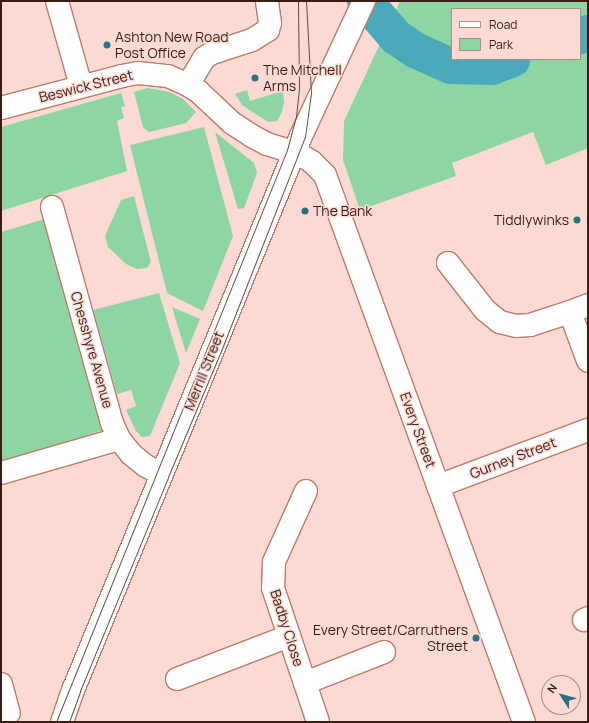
<!DOCTYPE html>
<style>
body{margin:0}
#map{position:relative;width:589px;height:723px;overflow:hidden;background:#fadad2;font-family:Manrope,sans-serif}
div>[style]{position:absolute}
.green>*{inset:0;background:#8dd5a3}
.river>*{height:36px;margin:-18px;padding:0 18px;transform-origin:18px;border-radius:18px;background:#4ba9bc}
.roads{filter:drop-shadow(1px 0 #c07968) drop-shadow(-1px 0 #c07968) drop-shadow(0 1px #c07968) drop-shadow(0 -1px #c07968)}
.minor>*{height:22px;margin:-11px;padding:0 11px;transform-origin:11px;border-radius:11px;background:#fff}
.major>*{height:22px;margin:-11px;padding:0 11px;transform-origin:11px;border-radius:11px;background:#fff}
.tram>*{height:1px;margin:-0.5px;padding:0 0.5px;transform-origin:0.5px;border-radius:0.5px;background:#6a4c46}
.dots>*{width:11px;height:11px;translate:-50% -50%;box-sizing:border-box;border:2px solid #fadad2;border-radius:50%}
span{translate:-50% -50%;white-space:nowrap;text-align:center;line-height:1.15;-webkit-text-stroke:3px #fadad2;paint-order:stroke}
.poi-label{font-size:14px;color:#391c16}
.left{translate:0 -50%;text-align:left}
.right{translate:-100% -50%;text-align:right}
.street-label{font-size:14px;color:#391c16}
.frame{position:absolute;inset:0;border:2px solid #391c16;pointer-events:none}
.legend{position:absolute;left:451px;top:8px;width:130px;height:52px;box-sizing:border-box;background:#fadad2;border:1px solid #ad8e87;margin:0;padding:5px 7px;list-style:none;font-size:12px;color:#391c16}
.legend li{display:flex;align-items:center;gap:8px;height:20px}
.legend b{width:20px;border:1px solid #ad8e87}
.north{position:absolute;left:541px;top:675px;width:40px;height:40px;box-sizing:border-box;background:#fadad2;border:1px solid #ad8e87;border-radius:50%;rotate:306deg;font-size:11px;font-weight:700;line-height:16px;text-align:center;color:#391c16}
.north::after{content:'';display:block;margin:auto;width:14px;height:18px;background:#2c7280;clip-path:polygon(50% 0,100% 100%,50% 72%,0 100%)}
</style>
<div id="map">
<div class="green">
<i style="clip-path:polygon(evenodd,400px 1px,588px 1px,588px 148px,546px 165px,533px 132px,452px 163px,456px 176px,360px 210px,343px 160px,344px 121px,400px 1px,452px 9px,580px 9px,580px 59px,452px 59px,452px 9px)"></i>
<i style="clip-path:polygon(148px 88px,169px 92px,183px 99px,196px 112px,186px 123px,149px 132px,143px 127px,134px 92px)"></i>
<i style="clip-path:polygon(247px 90px,250px 101px,283px 91px,284px 103px,281px 114px,277px 121px,268px 122px,242px 105px,235px 94px)"></i>
<i style="clip-path:polygon(121px 93px,125px 106px,121px 107px,124px 118px,117px 121px,127px 171px,1px 211px,1px 127px)"></i>
<i style="clip-path:polygon(204px 127px,233px 236px,203px 311px,167px 293px,130px 145px)"></i>
<i style="clip-path:polygon(215px 132px,254px 163px,257px 173px,244px 208px,238px 209px)"></i>
<i style="clip-path:polygon(134px 196px,151px 262px,147px 268px,137px 269px,126px 264px,108px 247px,105px 236px,121px 200px)"></i>
<i style="clip-path:polygon(45px 219px,106px 429px,1px 464px,1px 232px)"></i>
<i style="clip-path:polygon(159px 293px,180px 363px,150px 436px,142px 437px,136px 431px,126px 410px,136px 406px,131px 390px,117px 394px,93px 310px)"></i>
<i style="clip-path:polygon(172px 307px,200px 319px,186px 353px)"></i>
</div>
<div class="river">
<i style="left:365px;top:1px;width:48px;rotate:49.3deg"></i>
<i style="left:396px;top:37px;width:25px;rotate:34deg"></i>
<i style="left:417px;top:51px;width:37px;rotate:24deg"></i>
<i style="left:451px;top:66px;width:41px;rotate:1.4deg"></i>
<i style="left:492px;top:67px;width:22px;rotate:-21deg"></i>
<i style="left:580px;top:36px;width:9px;rotate:-21deg"></i>
</div>
<div class="roads">
<div class="minor">
<i style="left:57px;top:1px;width:88px;rotate:74.2deg"></i>
<i style="left:188px;top:85px;width:31px;rotate:-59deg"></i>
<i style="left:204px;top:58px;width:9px;rotate:-32deg"></i>
<i style="left:212px;top:53px;width:42px;rotate:-18deg"></i>
<i style="left:252px;top:40px;width:19px;rotate:-32deg"></i>
<i style="left:268px;top:30px;width:7px;rotate:-74deg"></i>
<i style="left:270px;top:23px;width:22px;rotate:-98deg"></i>
<i style="left:1px;top:108px;width:125px;rotate:-14.8deg"></i>
<i style="left:122px;top:76px;width:16px;rotate:-11deg"></i>
<i style="left:138px;top:73px;width:30px;rotate:6deg"></i>
<i style="left:168px;top:76px;width:22px;rotate:24deg"></i>
<i style="left:188px;top:85px;width:13px;rotate:32deg"></i>
<i style="left:199px;top:92px;width:45px;rotate:43.2deg"></i>
<i style="left:232px;top:123px;width:24px;rotate:33deg"></i>
<i style="left:252px;top:136px;width:17px;rotate:28deg"></i>
<i style="left:267px;top:144px;width:34px;rotate:17deg"></i>
<i style="left:299px;top:154px;width:15px;rotate:32deg"></i>
<i style="left:312px;top:162px;width:18px;rotate:45deg"></i>
<i style="left:325px;top:175px;width:582px;rotate:70.01deg"></i>
<i style="left:52px;top:207px;width:224px;rotate:74.5deg"></i>
<i style="left:112px;top:423px;width:17px;rotate:66deg"></i>
<i style="left:119px;top:439px;width:19px;rotate:51deg"></i>
<i style="left:131px;top:454px;width:19px;rotate:39deg"></i>
<i style="left:146px;top:466px;width:18px;rotate:27deg"></i>
<i style="left:448px;top:263px;width:60px;rotate:51.8deg"></i>
<i style="left:485px;top:310px;width:19px;rotate:39deg"></i>
<i style="left:500px;top:322px;width:16px;rotate:14deg"></i>
<i style="left:516px;top:326px;width:14px;rotate:-4deg"></i>
<i style="left:530px;top:325px;width:42px;rotate:-18deg"></i>
<i style="left:570px;top:312px;width:52px;rotate:69.8deg"></i>
<i style="left:570px;top:312px;width:19px;rotate:-21deg"></i>
<i style="left:1px;top:473px;width:123px;rotate:-16.1deg"></i>
<i style="left:438px;top:486px;width:160px;rotate:-20.5deg"></i>
<i style="left:306px;top:491px;width:78px;rotate:114.3deg"></i>
<i style="left:274px;top:562px;width:26px;rotate:92deg"></i>
<i style="left:273px;top:588px;width:141px;rotate:71.4deg"></i>
<i style="left:584px;top:620px;width:4px;rotate:-27deg"></i>
<i style="left:177px;top:679px;width:120px;rotate:-21deg"></i>
<i style="left:305px;top:683px;width:85px;rotate:-21.4deg"></i>
<i style="left:1px;top:684px;width:30px;rotate:75deg"></i>
</div>
<div class="major">
<i style="left:62px;top:722px;width:36px;rotate:-71deg"></i>
<i style="left:74px;top:688px;width:597px;rotate:-67.65deg"></i>
<i style="left:301px;top:136px;width:149px;rotate:-65deg"></i>
</div>
</div>
<div class="tram">
<i style="left:56px;top:722px;width:617px;rotate:-68.01deg"></i>
<i style="left:287px;top:150px;width:34px;rotate:-75deg"></i>
<i style="left:296px;top:117px;width:30px;rotate:-84deg"></i>
<i style="left:299px;top:87px;width:86px;rotate:-90.7deg"></i>
<i style="left:69px;top:722px;width:33px;rotate:-70deg"></i>
<i style="left:80px;top:691px;width:231px;rotate:-67.6deg"></i>
<i style="left:168px;top:477px;width:137px;rotate:-67.2deg"></i>
<i style="left:221px;top:351px;width:230px;rotate:-68.6deg"></i>
<i style="left:305px;top:137px;width:44px;rotate:-82.2deg"></i>
<i style="left:311px;top:93px;width:92px;rotate:-93.1deg"></i>
</div>
<div class="dots">
<i style="left:107px;top:45px;background:#2c7280"></i>
<i style="left:255px;top:78px;background:#2c7280"></i>
<i style="left:305px;top:211px;background:#2c7280"></i>
<i style="left:577px;top:220px;background:#2c7280"></i>
<i style="left:476px;top:638px;background:#2c7280"></i>
</div>
<div class="poi-label">
<span class="left" style="left:115px;top:45px">Ashton New Road<br>Post Office</span>
<span class="left" style="left:263px;top:78px">The Mitchell<br>Arms</span>
<span class="left" style="left:313px;top:211px">The Bank</span>
<span class="right" style="left:569px;top:220px">Tiddlywinks</span>
<span class="right" style="left:468px;top:638px">Every Street/Carruthers<br>Street</span>
</div>
<div class="street-label">
<span style="left:86px;top:86px;rotate:-14deg">Beswick Street</span>
<span style="left:92px;top:350px;rotate:74deg">Chesshyre Avenue</span>
<span style="left:204px;top:371px;rotate:-68deg">Merrill Street</span>
<span style="left:418px;top:430px;rotate:70deg">Every Street</span>
<span style="left:513px;top:458px;rotate:-21deg">Gurney Street</span>
<span style="left:287px;top:628px;rotate:72deg">Badby Close</span>
</div>
<div class="frame"></div>
<ul class="legend">
<li><b style="height:5px;background:#fff"></b>Road</li>
<li><b style="height:11px;background:#8dd5a3"></b>Park</li>
</ul>
<div class="north">N</div>
</div>
